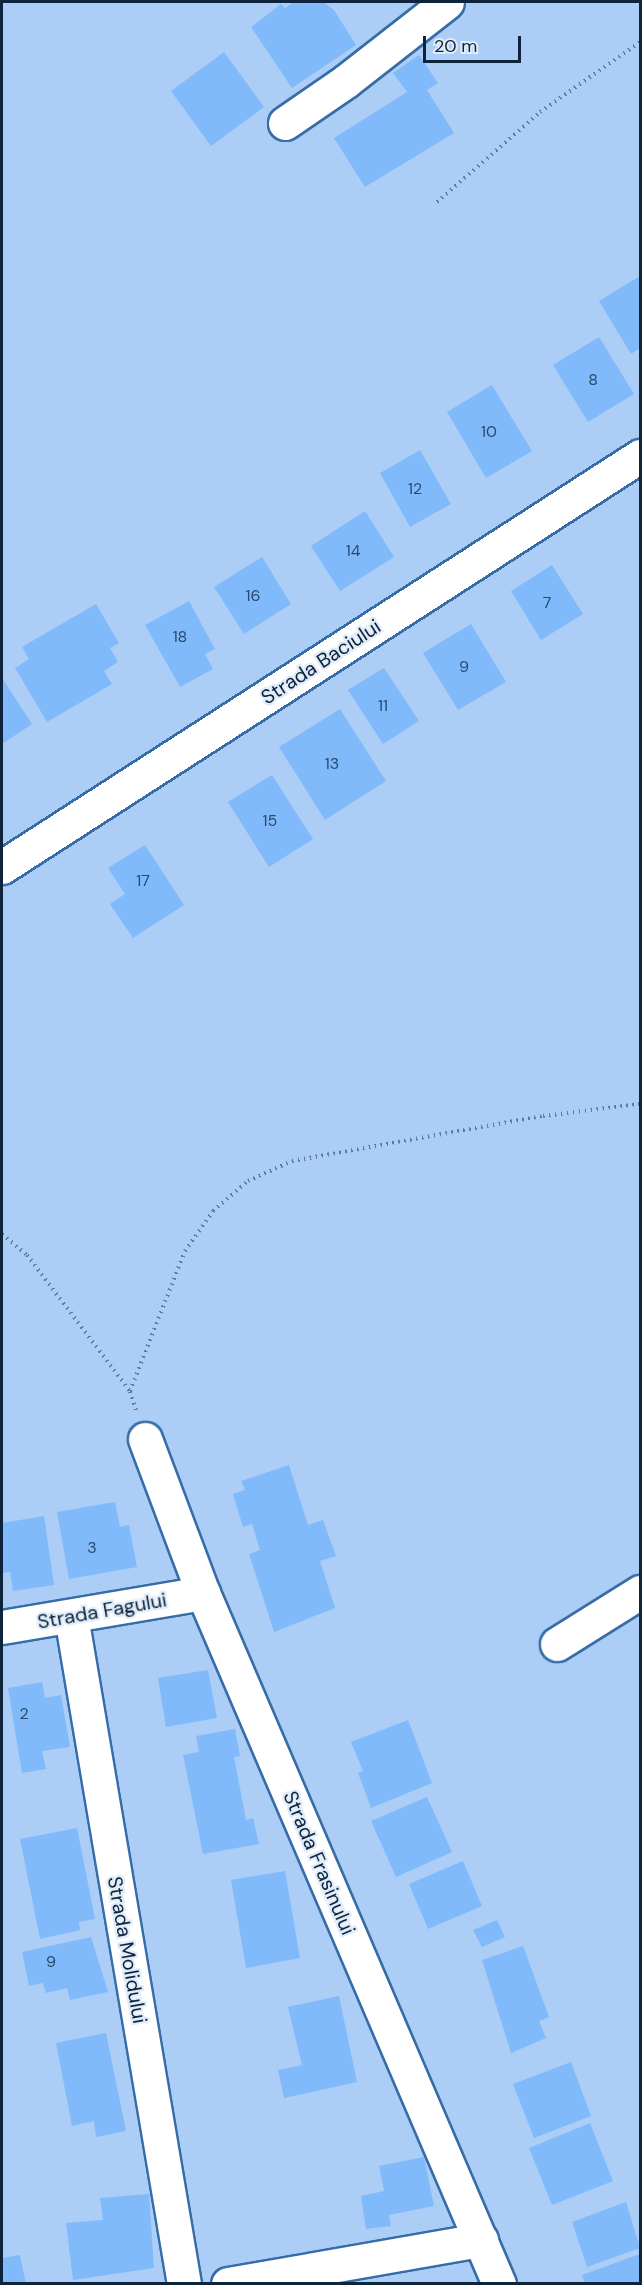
<!DOCTYPE html>
<style>
body{margin:0}
#map{position:relative;width:642px;height:2285px;overflow:hidden;background:#accdf5;font-family:"DM Sans",sans-serif}
div>[style]{position:absolute}
.building>*{inset:0;background:#81bafa}
.path>*{height:4px;margin-top:-2px;transform-origin:0;background:repeating-linear-gradient(90deg,#5f7b9c 0 1.5px,transparent 0 6px)}
.roads{filter:drop-shadow(2px 0 #366da8) drop-shadow(-2px 0 #366da8) drop-shadow(0 2px #366da8) drop-shadow(0 -2px #366da8)}
.minor>*{height:33px;margin:-16.5px;padding:0 16.5px;transform-origin:16.5px;border-radius:16.5px;background:#fff}
span{translate:-50% -50%;white-space:nowrap;text-align:center;line-height:1.15;-webkit-text-stroke:4.5px #e0ecf9;paint-order:stroke}
.number-label{font-size:16px;color:#2a4a6c}
.number-label span{-webkit-text-stroke-width:0}
.street-label{font-size:20px;color:#0d243c}
.frame{position:absolute;inset:0;border:3px solid #0d243c;pointer-events:none}
.scale{position:absolute;left:423px;top:36px;width:98px;height:27px;box-sizing:border-box;border:3px solid #0d243c;border-top:0;padding-left:8px;font-size:18px;line-height:21px;white-space:nowrap;color:#0d243c;-webkit-text-stroke:4px #e0ecf9;paint-order:stroke}
</style>
<div id="map">
<div class="building">
<i style="clip-path:polygon(294px 2px,325px 3px,334px 10px,356px 45px,292px 88px,251px 27px,281px 4px,285px 8px)"></i>
<i style="clip-path:polygon(224px 52px,264px 107px,211px 146px,171px 91px)"></i>
<i style="clip-path:polygon(419px 55px,438px 83px,427px 90px,454px 133px,365px 187px,334px 138px,407px 92px,393px 73px)"></i>
<i style="clip-path:polygon(640px 276px,640px 348px,631px 354px,599px 301px)"></i>
<i style="clip-path:polygon(599px 337px,634px 394px,588px 422px,553px 365px)"></i>
<i style="clip-path:polygon(492px 385px,532px 451px,486px 478px,447px 412px)"></i>
<i style="clip-path:polygon(420px 450px,451px 504px,410px 527px,380px 473px)"></i>
<i style="clip-path:polygon(365px 511px,394px 557px,340px 591px,311px 546px)"></i>
<i style="clip-path:polygon(262px 557px,291px 604px,244px 634px,214px 587px)"></i>
<i style="clip-path:polygon(552px 565px,583px 614px,541px 640px,511px 591px)"></i>
<i style="clip-path:polygon(189px 601px,215px 649px,205px 654px,213px 669px,180px 687px,145px 625px)"></i>
<i style="clip-path:polygon(96px 604px,119px 643px,110px 648px,118px 662px,104px 671px,112px 684px,47px 722px,15px 668px,29px 659px,22px 647px)"></i>
<i style="clip-path:polygon(471px 624px,506px 682px,458px 710px,423px 653px)"></i>
<i style="clip-path:polygon(384px 668px,419px 721px,383px 744px,348px 690px)"></i>
<i style="clip-path:polygon(2px 678px,32px 724px,2px 744px)"></i>
<i style="clip-path:polygon(340px 709px,386px 781px,325px 820px,279px 747px)"></i>
<i style="clip-path:polygon(272px 775px,313px 839px,269px 867px,228px 802px)"></i>
<i style="clip-path:polygon(145px 845px,184px 905px,133px 938px,110px 904px,125px 894px,108px 868px)"></i>
<i style="clip-path:polygon(289px 1465px,308px 1525px,323px 1520px,336px 1556px,320px 1561px,335px 1608px,274px 1632px,249px 1554px,260px 1550px,252px 1524px,243px 1527px,233px 1494px,245px 1490px,241px 1481px)"></i>
<i style="clip-path:polygon(115px 1502px,120px 1527px,129px 1525px,137px 1567px,69px 1579px,57px 1512px)"></i>
<i style="clip-path:polygon(44px 1516px,54px 1585px,13px 1591px,10px 1572px,2px 1573px,2px 1523px)"></i>
<i style="clip-path:polygon(208px 1670px,217px 1718px,166px 1727px,158px 1678px)"></i>
<i style="clip-path:polygon(42px 1682px,45px 1698px,61px 1695px,70px 1747px,42px 1751px,46px 1769px,22px 1773px,8px 1688px)"></i>
<i style="clip-path:polygon(408px 1720px,432px 1783px,371px 1808px,358px 1773px,363px 1771px,351px 1742px)"></i>
<i style="clip-path:polygon(235px 1729px,240px 1756px,234px 1757px,246px 1820px,253px 1818px,259px 1844px,203px 1854px,183px 1755px,199px 1752px,196px 1736px)"></i>
<i style="clip-path:polygon(427px 1797px,452px 1852px,396px 1877px,371px 1821px)"></i>
<i style="clip-path:polygon(77px 1828px,95px 1919px,79px 1922px,80px 1930px,40px 1939px,20px 1839px)"></i>
<i style="clip-path:polygon(463px 1861px,482px 1906px,428px 1929px,409px 1884px)"></i>
<i style="clip-path:polygon(285px 1871px,300px 1958px,246px 1968px,231px 1880px)"></i>
<i style="clip-path:polygon(497px 1920px,505px 1937px,482px 1947px,473px 1930px)"></i>
<i style="clip-path:polygon(91px 1937px,108px 1992px,70px 2000px,67px 1988px,46px 1993px,43px 1983px,29px 1986px,22px 1952px)"></i>
<i style="clip-path:polygon(523px 1946px,549px 2017px,539px 2021px,546px 2038px,511px 2053px,482px 1960px)"></i>
<i style="clip-path:polygon(339px 1996px,357px 2082px,284px 2098px,278px 2070px,302px 2065px,288px 2007px)"></i>
<i style="clip-path:polygon(106px 2033px,126px 2131px,96px 2137px,94px 2121px,72px 2126px,56px 2043px)"></i>
<i style="clip-path:polygon(571px 2062px,591px 2116px,534px 2138px,513px 2084px)"></i>
<i style="clip-path:polygon(590px 2123px,613px 2181px,552px 2205px,529px 2148px)"></i>
<i style="clip-path:polygon(424px 2157px,434px 2206px,389px 2215px,391px 2226px,366px 2229px,361px 2196px,384px 2191px,379px 2166px)"></i>
<i style="clip-path:polygon(149px 2194px,154px 2268px,73px 2280px,66px 2223px,103px 2220px,100px 2198px)"></i>
<i style="clip-path:polygon(626px 2202px,640px 2248px,587px 2267px,572px 2222px)"></i>
<i style="clip-path:polygon(640px 2254px,640px 2284px,585px 2284px,582px 2275px)"></i>
<i style="clip-path:polygon(20px 2255px,26px 2284px,2px 2284px,2px 2258px)"></i>
</div>
<div class="path">
<i style="left:437px;top:202px;width:137px;rotate:-41.1deg"></i>
<i style="left:540px;top:112px;width:122px;rotate:-35deg"></i>
<i style="left:2px;top:1234px;width:33px;rotate:40deg"></i>
<i style="left:27px;top:1255px;width:171px;rotate:52.9deg"></i>
<i style="left:136px;top:1410px;width:20px;rotate:-108deg"></i>
<i style="left:130px;top:1391px;width:150px;rotate:-68.6deg"></i>
<i style="left:185px;top:1251px;width:49px;rotate:-55deg"></i>
<i style="left:213px;top:1211px;width:46px;rotate:-40.6deg"></i>
<i style="left:248px;top:1181px;width:48px;rotate:-24.4deg"></i>
<i style="left:292px;top:1161px;width:255px;rotate:-10.2deg"></i>
<i style="left:543px;top:1116px;width:98px;rotate:-7.1deg"></i>
</div>
<div class="roads">
<div class="minor">
<i style="left:285px;top:123px;width:74px;rotate:-34.5deg"></i>
<i style="left:346px;top:81px;width:128px;rotate:-38deg"></i>
<i style="left:2px;top:867px;width:759px;rotate:-32.79deg"></i>
<i style="left:145px;top:1439px;width:165px;rotate:69.4deg"></i>
<i style="left:203px;top:1593px;width:752px;rotate:66.81deg"></i>
<i style="left:71px;top:1616px;width:677px;rotate:80.4deg"></i>
<i style="left:2px;top:1627px;width:204px;rotate:-9.6deg"></i>
<i style="left:557px;top:1644px;width:98px;rotate:-32.1deg"></i>
<i style="left:228px;top:2284px;width:257px;rotate:-9.9deg"></i>
</div>
</div>
<div class="number-label">
<span style="left:593px;top:380px">8</span>
<span style="left:489px;top:432px">10</span>
<span style="left:415px;top:489px">12</span>
<span style="left:353px;top:551px">14</span>
<span style="left:253px;top:596px">16</span>
<span style="left:547px;top:603px">7</span>
<span style="left:180px;top:637px">18</span>
<span style="left:464px;top:667px">9</span>
<span style="left:383px;top:706px">11</span>
<span style="left:332px;top:764px">13</span>
<span style="left:270px;top:821px">15</span>
<span style="left:143px;top:881px">17</span>
<span style="left:92px;top:1548px">3</span>
<span style="left:24px;top:1714px">2</span>
<span style="left:51px;top:1962px">9</span>
</div>
<div class="street-label">
<span style="left:321px;top:662px;rotate:-33deg">Strada Baciului</span>
<span style="left:102px;top:1611px;rotate:-10deg">Strada Fagului</span>
<span style="left:319px;top:1863px;rotate:67deg">Strada Frasinului</span>
<span style="left:127px;top:1950px;rotate:80deg">Strada Molidului</span>
</div>
<div class="frame"></div>
<div class="scale">20 m</div>
</div>
